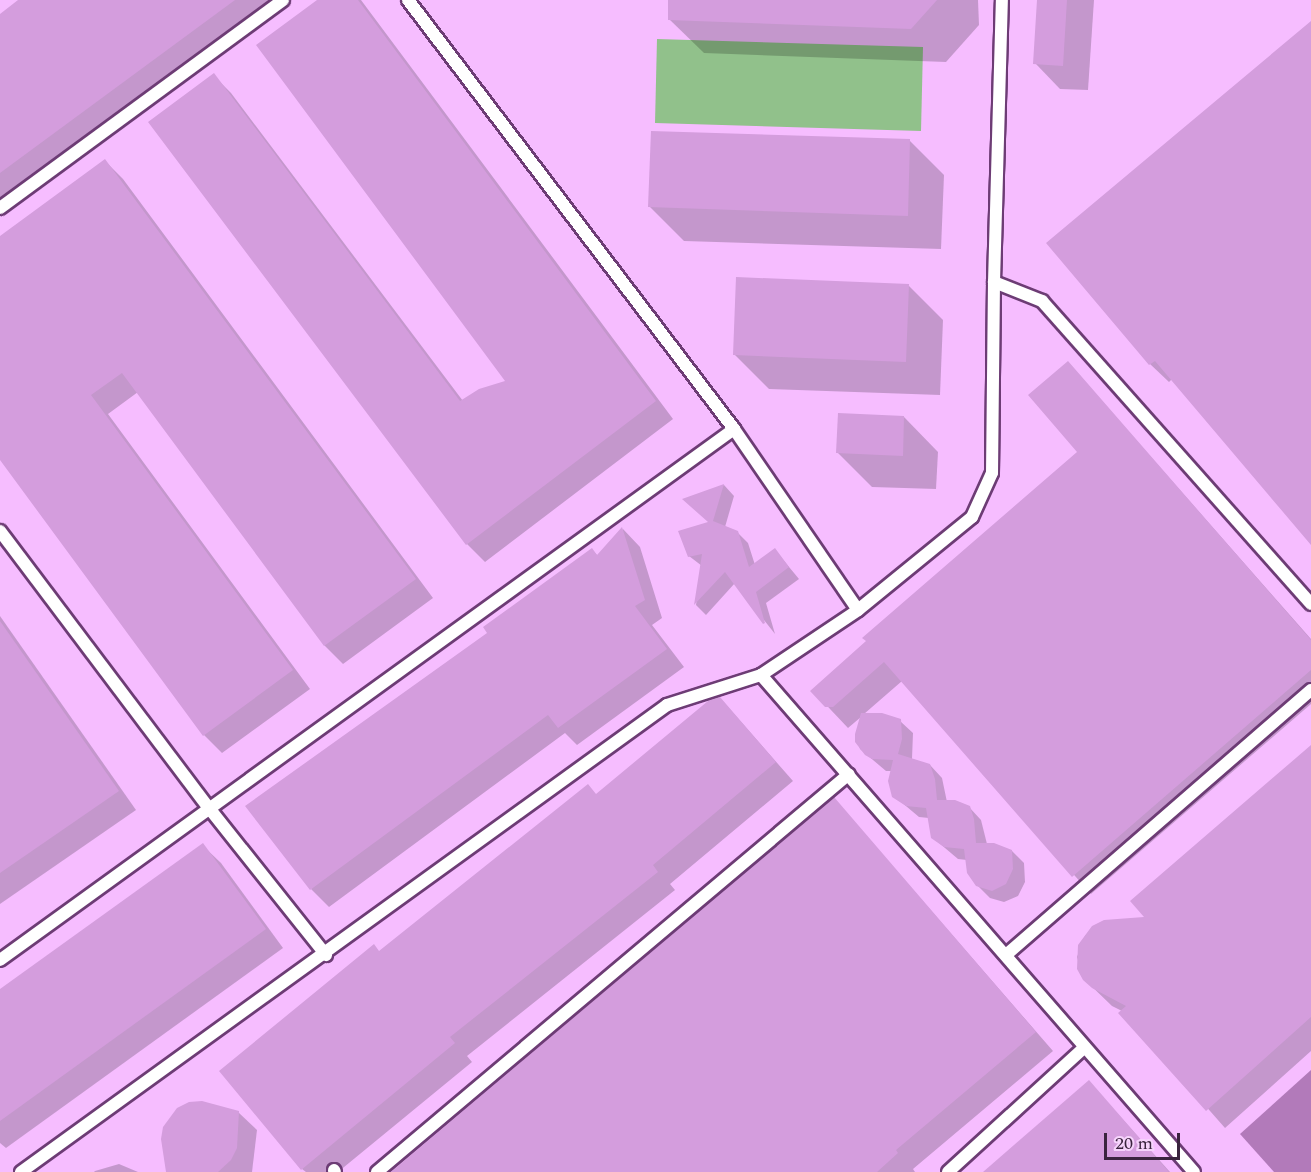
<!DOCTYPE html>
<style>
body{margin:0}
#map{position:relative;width:1311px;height:1172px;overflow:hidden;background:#f6bdff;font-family:Spectral,serif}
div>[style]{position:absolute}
.green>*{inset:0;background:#91c18b}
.water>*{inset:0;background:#b27aba}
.shadow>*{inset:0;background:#0003}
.building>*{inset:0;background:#d49ddd}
.roads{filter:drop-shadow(2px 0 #6d3c75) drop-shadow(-2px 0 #6d3c75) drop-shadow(0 2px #6d3c75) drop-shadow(0 -2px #6d3c75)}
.service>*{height:12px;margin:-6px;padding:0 6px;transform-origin:6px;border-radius:6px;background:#fff}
span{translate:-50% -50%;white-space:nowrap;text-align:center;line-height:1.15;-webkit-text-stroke:4.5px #f6d4fc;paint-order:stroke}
.scale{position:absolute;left:1104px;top:1133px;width:76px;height:27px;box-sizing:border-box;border:3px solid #3a243e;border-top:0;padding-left:8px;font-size:18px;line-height:21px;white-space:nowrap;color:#3a243e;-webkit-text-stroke:4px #f6d4fc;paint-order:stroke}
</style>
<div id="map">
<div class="green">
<i style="clip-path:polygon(657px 39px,923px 47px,921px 131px,655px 123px)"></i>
</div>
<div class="water">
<i style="clip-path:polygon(1311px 1070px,1311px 1172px,1274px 1172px,1240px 1134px)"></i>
</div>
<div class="shadow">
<i style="clip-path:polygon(21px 0,278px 0,0 205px,0 15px)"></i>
<i style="clip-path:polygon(320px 0,361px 0,673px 419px,485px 562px,467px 544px,213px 75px,231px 93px,463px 401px,507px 382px)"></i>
<i style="clip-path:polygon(670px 0,978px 0,979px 25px,946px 62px,704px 53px,669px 19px)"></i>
<i style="clip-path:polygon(1038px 0,1094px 0,1088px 90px,1060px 89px,1035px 63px)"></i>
<i style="clip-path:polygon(1311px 23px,1311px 542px,1172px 379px,1169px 382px,1150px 364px,1048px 244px)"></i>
<i style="clip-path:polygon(909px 140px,944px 175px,941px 249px,684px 241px,650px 207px)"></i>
<i style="clip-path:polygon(105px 161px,123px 179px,433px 598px,343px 664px,325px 646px,138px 392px,108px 414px,310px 689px,222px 753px,204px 735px,0 457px,0 237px)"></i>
<i style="clip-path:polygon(909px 286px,943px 320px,940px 395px,769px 389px,735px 355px)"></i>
<i style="clip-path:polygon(1068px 363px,1311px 639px,1311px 704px,1091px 894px,902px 681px,864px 714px,900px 721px,913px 733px,912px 759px,930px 765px,942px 778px,947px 802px,969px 807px,981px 820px,987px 844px,1012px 851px,1024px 863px,1025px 882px,1018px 896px,1004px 902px,990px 898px,977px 885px,967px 860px,958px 859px,932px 837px,929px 818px,919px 817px,894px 796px,892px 771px,886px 771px,860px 749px,856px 734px,861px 717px,848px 728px,813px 691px,1080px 452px)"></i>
<i style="clip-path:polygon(904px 417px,938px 452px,936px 489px,872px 487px,838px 453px)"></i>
<i style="clip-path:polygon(724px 485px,734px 496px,725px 527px,737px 532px,748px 543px,755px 565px,775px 550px,799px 579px,766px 603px,775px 634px,735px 583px,706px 615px,696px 605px,702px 566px,689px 556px,710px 523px,685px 500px)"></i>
<i style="clip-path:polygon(623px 529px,640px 547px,662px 618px,652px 625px,684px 667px,577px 745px,565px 733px,329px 907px,311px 889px,489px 633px,592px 550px,598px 556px)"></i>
<i style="clip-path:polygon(0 616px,136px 810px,0 904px)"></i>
<i style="clip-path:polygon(720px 698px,793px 781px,670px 884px,675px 890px,467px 1056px,472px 1062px,338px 1172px,306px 1172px,302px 1169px,379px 952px,597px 795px)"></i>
<i style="clip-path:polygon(1311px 746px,1311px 1051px,1225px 1128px,1122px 1011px,1112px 1006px,1084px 979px,1077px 957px,1085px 936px,1093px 928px,1147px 918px)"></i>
<i style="clip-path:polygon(834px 799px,1053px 1051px,913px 1169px,915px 1172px,395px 1172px)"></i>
<i style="clip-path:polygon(202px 845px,221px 863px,283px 948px,6px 1148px,0 1143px,0 991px)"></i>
<i style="clip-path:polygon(1089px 1082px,1170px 1172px,985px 1172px)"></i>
<i style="clip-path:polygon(238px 1112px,257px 1130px,252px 1172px,174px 1172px)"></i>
<i style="clip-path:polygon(119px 1164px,138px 1172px,94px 1172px,95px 1171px)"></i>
</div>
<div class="building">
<i style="clip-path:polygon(18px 0,235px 0,0 173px,0 14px)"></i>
<i style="clip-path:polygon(317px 0,358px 0,656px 401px,466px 545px,148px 122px,214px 73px,460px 401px,479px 389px,505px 381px,256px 45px)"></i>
<i style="clip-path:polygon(668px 0,937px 0,911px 29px,668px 20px)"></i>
<i style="clip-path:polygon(1037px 0,1067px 0,1063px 66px,1033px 64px)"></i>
<i style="clip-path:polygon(1311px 21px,1311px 545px,1155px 361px,1149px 365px,1046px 243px)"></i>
<i style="clip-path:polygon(651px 131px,910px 139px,908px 216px,648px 207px)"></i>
<i style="clip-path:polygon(105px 159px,416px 579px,324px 646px,122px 373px,91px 395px,293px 670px,203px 736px,0 460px,0 236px)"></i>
<i style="clip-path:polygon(736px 277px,909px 284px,906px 362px,733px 355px)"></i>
<i style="clip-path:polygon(1068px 361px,1311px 640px,1311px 670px,1072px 877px,884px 662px,833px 707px,825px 707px,810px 691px,866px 641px,862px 638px,1077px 452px,1028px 395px)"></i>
<i style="clip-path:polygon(838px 413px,904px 416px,903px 456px,836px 453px)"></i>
<i style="clip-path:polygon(724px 484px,713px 521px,738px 531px,749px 567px,775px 548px,789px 567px,756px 592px,765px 623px,763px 624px,725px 572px,694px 605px,702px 554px,688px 557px,678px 531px,708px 522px,682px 499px)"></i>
<i style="clip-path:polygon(622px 527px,645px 600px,635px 606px,667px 649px,558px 728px,548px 715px,310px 890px,245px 806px,487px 633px,483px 627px,592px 548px,597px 555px)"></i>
<i style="clip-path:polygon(0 621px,119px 791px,0 873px)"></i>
<i style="clip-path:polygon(720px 697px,776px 762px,653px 865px,658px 872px,450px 1037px,455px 1043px,301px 1170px,219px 1071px,374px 944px,379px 951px,588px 784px,596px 794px,708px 701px)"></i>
<i style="clip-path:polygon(861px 713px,882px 713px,901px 719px,902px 739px,898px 754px,930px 764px,935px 779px,937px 800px,955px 800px,970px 806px,974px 819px,976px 843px,994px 843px,1012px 850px,1013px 869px,1006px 884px,992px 891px,976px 886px,967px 873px,964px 849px,944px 847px,931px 838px,926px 808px,906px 806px,892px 797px,888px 781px,893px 760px,872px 759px,865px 755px,855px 742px,855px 734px)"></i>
<i style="clip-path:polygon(1311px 745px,1311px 1017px,1206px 1111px,1118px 1013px,1126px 1006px,1092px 988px,1083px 980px,1077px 969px,1078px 945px,1092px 926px,1104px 920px,1144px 917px,1130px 901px)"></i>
<i style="clip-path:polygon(834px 797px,1036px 1032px,896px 1150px,898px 1153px,877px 1172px,391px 1172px)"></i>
<i style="clip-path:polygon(203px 843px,266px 929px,0 1121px,0 989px)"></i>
<i style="clip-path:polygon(1089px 1080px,1169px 1172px,983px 1172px)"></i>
<i style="clip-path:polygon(202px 1101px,239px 1111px,237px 1148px,231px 1160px,218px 1172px,166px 1172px,161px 1139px,163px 1127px,177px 1108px,189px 1102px)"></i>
</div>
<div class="roads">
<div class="service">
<i style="left:408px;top:0;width:539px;rotate:52.77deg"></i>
<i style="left:734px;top:429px;width:219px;rotate:55.6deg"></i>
<i style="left:0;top:208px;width:351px;rotate:-36.3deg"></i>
<i style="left:994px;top:282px;width:52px;rotate:21.6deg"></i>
<i style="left:1042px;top:301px;width:405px;rotate:48.4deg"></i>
<i style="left:0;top:531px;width:347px;rotate:53deg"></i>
<i style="left:209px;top:808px;width:188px;rotate:51.5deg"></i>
<i style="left:761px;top:675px;width:659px;rotate:48.94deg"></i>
<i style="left:1006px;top:955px;width:404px;rotate:-41deg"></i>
<i style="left:0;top:960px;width:906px;rotate:-35.88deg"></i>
<i style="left:334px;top:1170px;width:2px;rotate:63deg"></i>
<i style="left:21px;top:1172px;width:797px;rotate:-35.86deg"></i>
<i style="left:667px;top:705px;width:99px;rotate:-17.7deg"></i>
<i style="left:761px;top:675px;width:117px;rotate:-33.8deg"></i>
<i style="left:858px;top:610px;width:147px;rotate:-39.2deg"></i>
<i style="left:972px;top:517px;width:48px;rotate:-65.6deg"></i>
<i style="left:992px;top:473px;width:191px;rotate:-89.4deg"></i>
<i style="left:994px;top:282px;width:282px;rotate:-88.4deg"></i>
<i style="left:377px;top:1172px;width:617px;rotate:-40.14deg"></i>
<i style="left:948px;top:1172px;width:184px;rotate:-42.4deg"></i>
</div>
</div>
<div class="scale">20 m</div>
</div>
